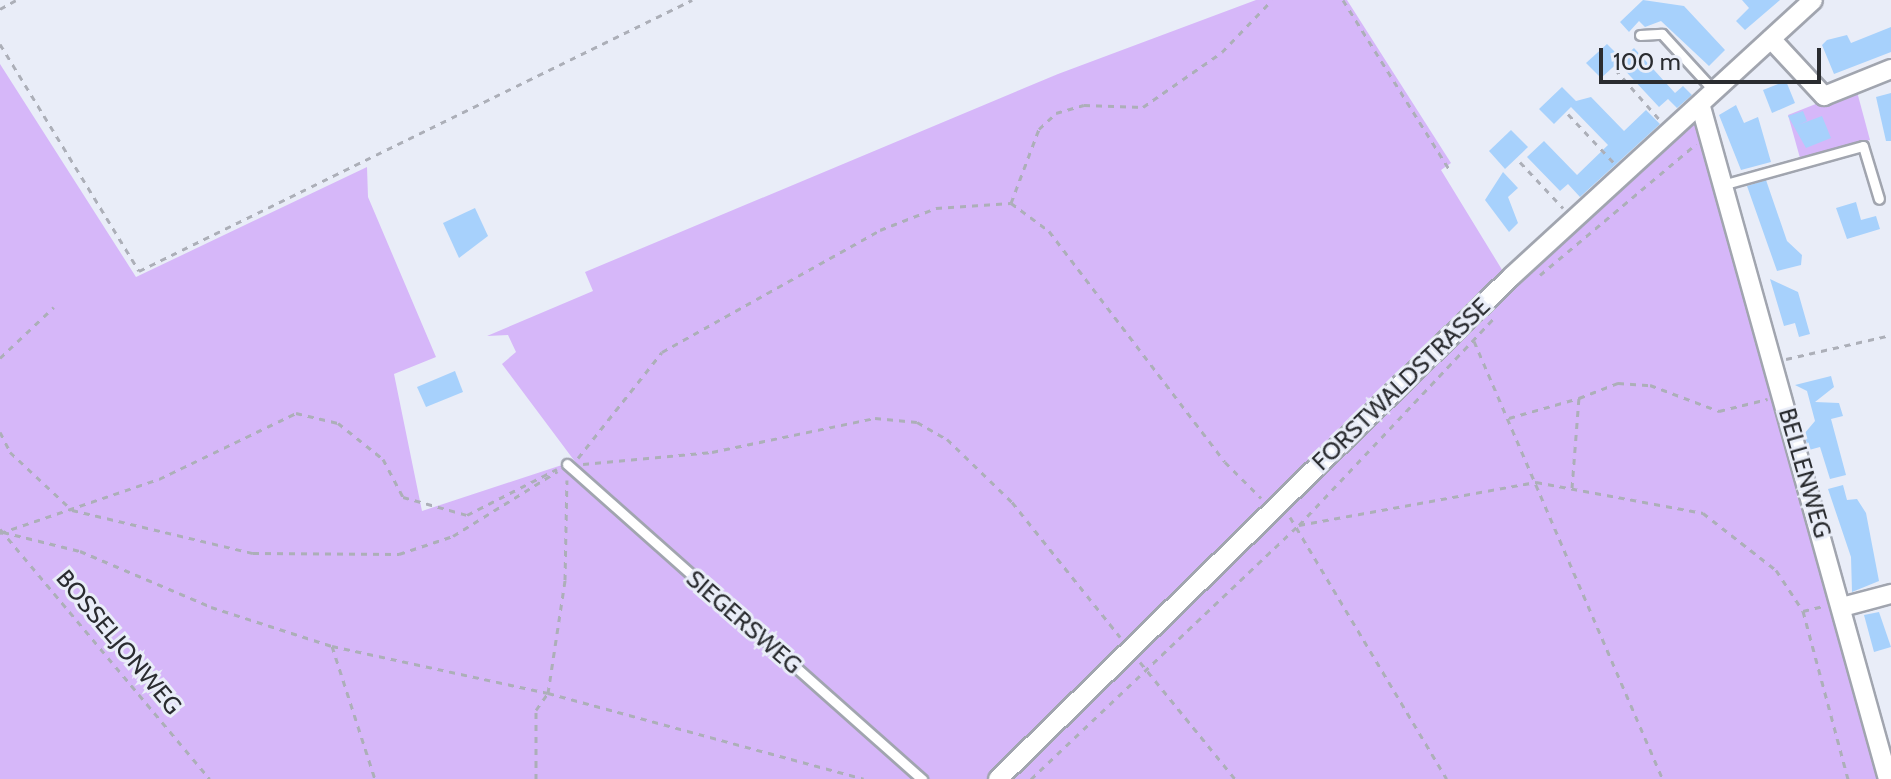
<!DOCTYPE html>
<style>
body{margin:0}
#map{position:relative;width:1891px;height:779px;overflow:hidden;background:#e9edf8;font-family:Cabin,sans-serif}
div>[style]{position:absolute}
.green>*{inset:0;background:#d6b7f9}
.building>*{inset:0;background:#a7d1fc}
.path>*{height:3px;margin-top:-1.5px;transform-origin:0;background:repeating-linear-gradient(90deg,#acafb8 0 6px,transparent 0 12px)}
.roads{filter:drop-shadow(2px 0 #a1a5af) drop-shadow(-2px 0 #a1a5af) drop-shadow(0 2px #a1a5af) drop-shadow(0 -2px #a1a5af)}
.lane>*{height:9px;margin:-4.5px;padding:0 4.5px;transform-origin:4.5px;border-radius:4.5px;background:#fff}
.street>*{height:18px;margin:-9px;padding:0 9px;transform-origin:9px;border-radius:9px;background:#fff}
span{translate:-50% -50%;white-space:nowrap;text-align:center;line-height:1.15;-webkit-text-stroke:6px #e9edf8;paint-order:stroke}
.street-label{font-size:24px;color:#2a2c30}
.scale{position:absolute;left:1599px;top:48px;width:222px;height:36px;box-sizing:border-box;border:4px solid #2a2c30;border-top:0;padding-left:10px;font-size:24px;line-height:28px;white-space:nowrap;color:#2a2c30;-webkit-text-stroke:6px #e9edf8;paint-order:stroke}
</style>
<div id="map">
<div class="green">
<i style="clip-path:polygon(1256px 0,1347px 0,1451px 163px,1441px 170px,1504px 273px,990px 779px,929px 779px,585px 475px,502px 364px,516px 352px,508px 335px,487px 336px,593px 291px,585px 272px,1058px 74px)"></i>
<i style="clip-path:polygon(0 64px,136px 277px,367px 167px,368px 197px,436px 357px,394px 374px,422px 511px,565px 464px,916px 779px,0 779px)"></i>
<i style="clip-path:polygon(1856px 88px,1870px 140px,1800px 158px,1788px 115px)"></i>
<i style="clip-path:polygon(1697px 122px,1883px 779px,1007px 779px,1510px 286px)"></i>
</div>
<div class="building">
<i style="clip-path:polygon(1643px 0,1684px 6px,1725px 50px,1709px 66px,1661px 21px,1645px 27px,1639px 21px,1629px 32px,1620px 22px)"></i>
<i style="clip-path:polygon(1742px 0,1780px 0,1745px 30px,1736px 21px,1749px 8px)"></i>
<i style="clip-path:polygon(1891px 27px,1891px 52px,1834px 74px,1822px 45px,1827px 40px,1847px 35px,1851px 43px)"></i>
<i style="clip-path:polygon(1607px 44px,1622px 59px,1601px 78px,1586px 63px)"></i>
<i style="clip-path:polygon(1634px 48px,1675px 93px,1683px 86px,1692px 95px,1677px 108px,1668px 99px,1659px 107px,1618px 63px)"></i>
<i style="clip-path:polygon(1786px 81px,1795px 103px,1772px 113px,1763px 90px)"></i>
<i style="clip-path:polygon(1562px 87px,1576px 101px,1591px 97px,1624px 131px,1646px 110px,1660px 124px,1580px 197px,1568px 184px,1560px 191px,1527px 157px,1544px 141px,1577px 175px,1608px 145px,1571px 107px,1554px 124px,1539px 109px)"></i>
<i style="clip-path:polygon(1891px 93px,1891px 141px,1886px 141px,1876px 97px)"></i>
<i style="clip-path:polygon(1736px 105px,1744px 123px,1758px 117px,1771px 162px,1741px 170px,1719px 115px)"></i>
<i style="clip-path:polygon(1803px 111px,1807px 121px,1798px 125px,1822px 116px,1831px 138px,1806px 148px,1788px 116px)"></i>
<i style="clip-path:polygon(1511px 130px,1528px 147px,1505px 169px,1489px 151px)"></i>
<i style="clip-path:polygon(1503px 172px,1518px 188px,1508px 197px,1518px 223px,1509px 232px,1485px 200px)"></i>
<i style="clip-path:polygon(1766px 180px,1787px 241px,1802px 255px,1801px 265px,1777px 271px,1747px 186px)"></i>
<i style="clip-path:polygon(1856px 202px,1861px 220px,1876px 216px,1880px 229px,1847px 239px,1836px 208px)"></i>
<i style="clip-path:polygon(475px 208px,488px 236px,459px 258px,443px 223px)"></i>
<i style="clip-path:polygon(1770px 279px,1798px 292px,1810px 334px,1799px 337px,1795px 323px,1784px 326px)"></i>
<i style="clip-path:polygon(455px 371px,463px 392px,426px 407px,417px 387px)"></i>
<i style="clip-path:polygon(1831px 376px,1834px 387px,1815px 402px,1839px 403px,1843px 416px,1831px 419px,1846px 475px,1830px 479px,1820px 447px,1809px 450px,1804px 434px,1815px 421px,1807px 391px,1795px 385px)"></i>
<i style="clip-path:polygon(1843px 485px,1847px 500px,1857px 499px,1866px 513px,1879px 581px,1852px 592px,1851px 557px,1828px 489px)"></i>
<i style="clip-path:polygon(1879px 612px,1891px 647px,1874px 652px,1864px 615px)"></i>
</div>
<div class="path">
<i style="left:1343px;top:0;width:203px;rotate:57.9deg"></i>
<i style="left:0;top:9px;width:18px;rotate:-29deg"></i>
<i style="left:0;top:44px;width:266px;rotate:58.5deg"></i>
<i style="left:139px;top:271px;width:616px;rotate:-26.11deg"></i>
<i style="left:1615px;top:69px;width:68px;rotate:48.6deg"></i>
<i style="left:1568px;top:114px;width:67px;rotate:46.8deg"></i>
<i style="left:1520px;top:162px;width:63px;rotate:46.9deg"></i>
<i style="left:1011px;top:203px;width:79px;rotate:-69.3deg"></i>
<i style="left:1039px;top:129px;width:23px;rotate:-43deg"></i>
<i style="left:1056px;top:113px;width:29px;rotate:-16deg"></i>
<i style="left:1084px;top:105px;width:59px;rotate:1.9deg"></i>
<i style="left:1143px;top:107px;width:96px;rotate:-34.8deg"></i>
<i style="left:1222px;top:52px;width:72px;rotate:-46.1deg"></i>
<i style="left:1540px;top:275px;width:204px;rotate:-40deg"></i>
<i style="left:1474px;top:341px;width:477px;rotate:66.7deg"></i>
<i style="left:0;top:358px;width:74px;rotate:-43.4deg"></i>
<i style="left:1786px;top:359px;width:108px;rotate:-12.9deg"></i>
<i style="left:1509px;top:418px;width:73px;rotate:-15.9deg"></i>
<i style="left:0;top:432px;width:22px;rotate:63deg"></i>
<i style="left:10px;top:452px;width:85px;rotate:43.1deg"></i>
<i style="left:72px;top:510px;width:186px;rotate:13.4deg"></i>
<i style="left:253px;top:553px;width:146px;rotate:0.4deg"></i>
<i style="left:399px;top:554px;width:57px;rotate:-18.4deg"></i>
<i style="left:453px;top:536px;width:123px;rotate:-31.8deg"></i>
<i style="left:578px;top:458px;width:135px;rotate:-51.6deg"></i>
<i style="left:662px;top:352px;width:250px;rotate:-29.2deg"></i>
<i style="left:880px;top:230px;width:60px;rotate:-21.4deg"></i>
<i style="left:936px;top:208px;width:75px;rotate:-3.8deg"></i>
<i style="left:1011px;top:203px;width:47px;rotate:36.4deg"></i>
<i style="left:1049px;top:231px;width:290px;rotate:52.7deg"></i>
<i style="left:1225px;top:462px;width:51px;rotate:45deg"></i>
<i style="left:583px;top:464px;width:130px;rotate:-5.3deg"></i>
<i style="left:712px;top:452px;width:167px;rotate:-11.8deg"></i>
<i style="left:875px;top:418px;width:42px;rotate:5.4deg"></i>
<i style="left:917px;top:422px;width:34px;rotate:30deg"></i>
<i style="left:947px;top:439px;width:91px;rotate:44.1deg"></i>
<i style="left:1012px;top:502px;width:173px;rotate:51.3deg"></i>
<i style="left:1572px;top:488px;width:90px;rotate:-85.6deg"></i>
<i style="left:1579px;top:398px;width:42px;rotate:-21deg"></i>
<i style="left:1618px;top:383px;width:32px;rotate:4deg"></i>
<i style="left:1650px;top:385px;width:74px;rotate:20.6deg"></i>
<i style="left:1719px;top:411px;width:50px;rotate:-13.8deg"></i>
<i style="left:1290px;top:517px;width:305px;rotate:59.1deg"></i>
<i style="left:1299px;top:525px;width:241px;rotate:-10.3deg"></i>
<i style="left:1536px;top:482px;width:170px;rotate:10.5deg"></i>
<i style="left:1703px;top:513px;width:93px;rotate:38deg"></i>
<i style="left:1776px;top:570px;width:49px;rotate:56.6deg"></i>
<i style="left:1803px;top:611px;width:174px;rotate:75deg"></i>
<i style="left:0;top:529px;width:326px;rotate:50deg"></i>
<i style="left:3px;top:532px;width:79px;rotate:13.9deg"></i>
<i style="left:80px;top:551px;width:142px;rotate:23.1deg"></i>
<i style="left:211px;top:607px;width:127px;rotate:17.9deg"></i>
<i style="left:332px;top:646px;width:221px;rotate:12.3deg"></i>
<i style="left:548px;top:693px;width:327px;rotate:15.2deg"></i>
<i style="left:0;top:533px;width:168px;rotate:-18.8deg"></i>
<i style="left:159px;top:479px;width:152px;rotate:-25.7deg"></i>
<i style="left:296px;top:413px;width:43px;rotate:13.4deg"></i>
<i style="left:338px;top:423px;width:58px;rotate:38.7deg"></i>
<i style="left:383px;top:459px;width:43px;rotate:62.2deg"></i>
<i style="left:403px;top:497px;width:66px;rotate:15.7deg"></i>
<i style="left:467px;top:515px;width:101px;rotate:-27.1deg"></i>
<i style="left:1803px;top:611px;width:21px;rotate:-14deg"></i>
<i style="left:332px;top:646px;width:140px;rotate:72.1deg"></i>
<i style="left:1140px;top:662px;width:151px;rotate:50.9deg"></i>
<i style="left:536px;top:779px;width:69px;rotate:-90deg"></i>
<i style="left:536px;top:710px;width:21px;rotate:-55deg"></i>
<i style="left:548px;top:693px;width:114px;rotate:-81.4deg"></i>
<i style="left:565px;top:580px;width:100px;rotate:-88.9deg"></i>
<i style="left:1031px;top:779px;width:369px;rotate:-43.5deg"></i>
<i style="left:1299px;top:525px;width:284px;rotate:-46.7deg"></i>
</div>
<div class="roads">
<div class="lane">
<i style="left:1640px;top:35px;width:22px;rotate:-3deg"></i>
<i style="left:1662px;top:34px;width:80px;rotate:47.5deg"></i>
<i style="left:1722px;top:185px;width:146px;rotate:-15.5deg"></i>
<i style="left:1863px;top:146px;width:55px;rotate:73.2deg"></i>
<i style="left:567px;top:464px;width:475px;rotate:41.6deg"></i>
</div>
<div class="street">
<i style="left:1771px;top:39px;width:78px;rotate:47.1deg"></i>
<i style="left:1824px;top:96px;width:72px;rotate:-21.9deg"></i>
<i style="left:1701px;top:107px;width:698px;rotate:74.45deg"></i>
<i style="left:1842px;top:607px;width:51px;rotate:-14.9deg"></i>
<i style="left:998px;top:779px;width:719px;rotate:-44.38deg"></i>
<i style="left:1512px;top:276px;width:408px;rotate:-42.5deg"></i>
</div>
</div>
<div class="street-label">
<span style="left:1401px;top:384px;rotate:-44deg">FORSTWALDSTRASSE</span>
<span style="left:1805px;top:473px;rotate:74deg">BELLENWEG</span>
<span style="left:744px;top:622px;rotate:41deg">SIEGERSWEG</span>
<span style="left:119px;top:642px;rotate:50deg">BOSSELJONWEG</span>
</div>
<div class="scale">100 m</div>
</div>
